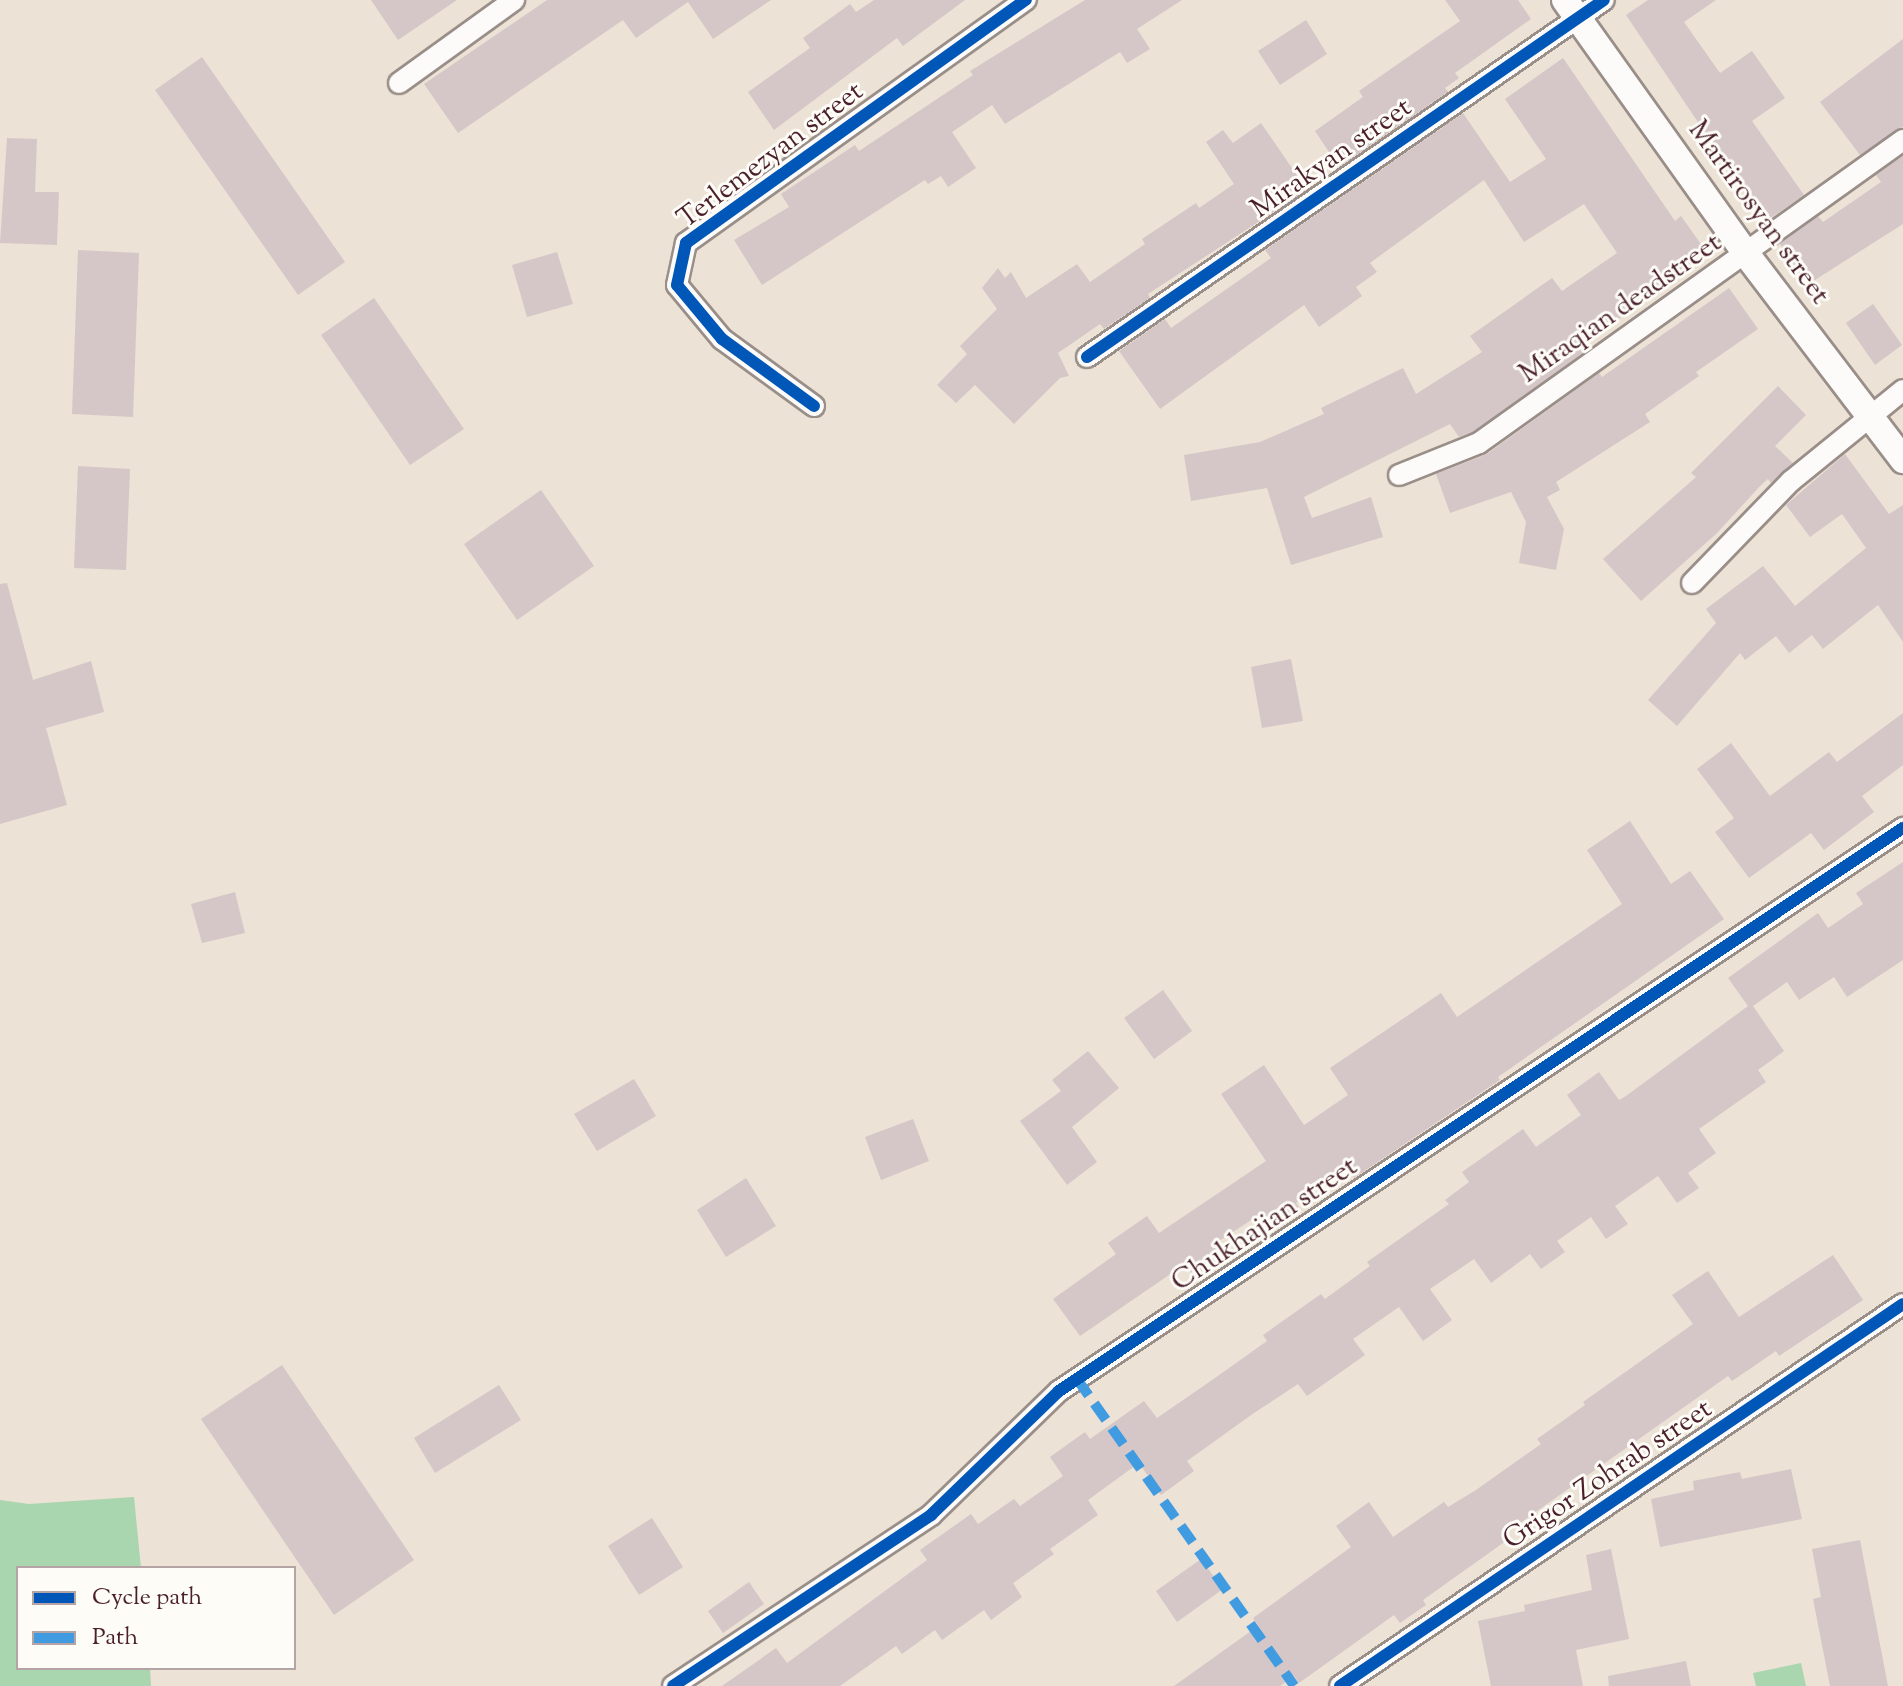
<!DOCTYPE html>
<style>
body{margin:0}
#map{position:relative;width:1903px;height:1686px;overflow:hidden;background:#ece2d5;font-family:"Sorts Mill Goudy",serif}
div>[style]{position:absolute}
.green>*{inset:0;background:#a9d5af}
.building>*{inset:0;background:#d5c7c8}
.roads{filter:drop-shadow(2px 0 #9a8e89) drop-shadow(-2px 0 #9a8e89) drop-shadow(0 2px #9a8e89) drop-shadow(0 -2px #9a8e89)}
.minor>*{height:20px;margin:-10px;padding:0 10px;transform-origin:10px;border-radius:10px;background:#fcfbf9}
.tertiary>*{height:26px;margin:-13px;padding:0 13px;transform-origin:13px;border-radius:13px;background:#fcfbf9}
.quiet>*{height:10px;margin-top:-5px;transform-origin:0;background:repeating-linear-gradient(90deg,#409be1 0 20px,transparent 0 30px)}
.cycleway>*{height:12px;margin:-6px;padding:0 6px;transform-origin:6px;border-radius:6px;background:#0057b8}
span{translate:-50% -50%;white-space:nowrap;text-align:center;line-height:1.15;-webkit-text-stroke:6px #fdfcf7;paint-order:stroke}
.street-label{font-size:28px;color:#4a1f2b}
.legend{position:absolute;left:16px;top:1566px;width:280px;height:104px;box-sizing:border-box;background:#fdfcf7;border:2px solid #b5a4a5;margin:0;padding:10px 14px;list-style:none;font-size:24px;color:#4a1f2b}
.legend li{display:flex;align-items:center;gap:16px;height:40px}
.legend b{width:40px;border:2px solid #b5a4a5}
</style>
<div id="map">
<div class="green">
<i style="clip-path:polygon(134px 1497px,141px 1568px,18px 1568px,18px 1668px,150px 1668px,151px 1686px,0 1686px,0 1500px,29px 1504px)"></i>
<i style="clip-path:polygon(1801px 1663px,1806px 1686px,1756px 1686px,1753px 1673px)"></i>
</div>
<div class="building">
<i style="clip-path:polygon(371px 0,457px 0,398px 40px)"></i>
<i style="clip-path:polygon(547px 0,771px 0,713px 39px,688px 2px,636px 38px,623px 20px,458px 133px,424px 84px)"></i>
<i style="clip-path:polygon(874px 0,965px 0,903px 46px,897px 38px,774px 130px,748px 92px,810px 48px,803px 38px,850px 4px,856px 12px)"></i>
<i style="clip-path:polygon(1085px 0,1182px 0,1137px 29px,1150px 49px,1127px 63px,1120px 52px,1005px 124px,992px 105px,952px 132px,976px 168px,948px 187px,941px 176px,928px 184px,925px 180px,762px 285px,734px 240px,789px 207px,781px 194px,855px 145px,859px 151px,973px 75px,970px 71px)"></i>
<i style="clip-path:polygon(1445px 0,1518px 0,1531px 19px,1455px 73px,1459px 78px,1445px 88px,1448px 92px,1339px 167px,1315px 131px,1363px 97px,1359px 91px,1460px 21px)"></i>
<i style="clip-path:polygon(1648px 0,1716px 0,1684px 22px,1720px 73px,1752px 51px,1785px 98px,1752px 121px,1804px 195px,1765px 222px,1626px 15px)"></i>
<i style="clip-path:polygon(1306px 20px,1327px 54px,1280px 85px,1258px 51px)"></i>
<i style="clip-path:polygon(1903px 39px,1903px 127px,1860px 155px,1820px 102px)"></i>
<i style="clip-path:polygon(202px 57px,345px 262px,298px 295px,155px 90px)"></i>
<i style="clip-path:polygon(1563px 58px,1675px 221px,1681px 216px,1708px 254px,1581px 346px,1584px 352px,1473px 432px,1459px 437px,1450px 424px,1304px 497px,1312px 518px,1371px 497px,1383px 537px,1291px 565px,1267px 488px,1191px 501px,1184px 455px,1260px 442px,1324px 414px,1321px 408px,1403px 368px,1416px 394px,1482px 352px,1470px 336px,1552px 278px,1562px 291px,1617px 253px,1584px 204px,1524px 242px,1484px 180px,1370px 263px,1377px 272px,1356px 287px,1362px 296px,1319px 327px,1304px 305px,1160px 409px,1119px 351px,1165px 319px,1171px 328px,1271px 258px,1265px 250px,1463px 113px,1510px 182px,1546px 159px,1505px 99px)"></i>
<i style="clip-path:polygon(1261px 123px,1307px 190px,1148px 294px,1150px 298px,1104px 329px,1100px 324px,1058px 353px,1069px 376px,1060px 378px,1014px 424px,975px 385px,956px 403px,937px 385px,967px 354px,960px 346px,997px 309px,982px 288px,998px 268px,1005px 278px,1011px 272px,1026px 298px,1077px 264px,1090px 282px,1145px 244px,1142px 239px,1196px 203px,1199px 208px,1234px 184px,1206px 142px,1223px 130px,1233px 143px)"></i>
<i style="clip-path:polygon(7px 138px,37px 139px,35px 192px,59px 192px,57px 245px,0 243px)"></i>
<i style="clip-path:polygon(1903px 156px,1903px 224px,1807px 285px,1780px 244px,1818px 216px,1823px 222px,1881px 182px,1876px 175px)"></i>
<i style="clip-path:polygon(78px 250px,139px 253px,133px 417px,72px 414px)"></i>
<i style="clip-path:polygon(557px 252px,573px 304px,527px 317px,512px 265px)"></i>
<i style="clip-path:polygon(1729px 288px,1758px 329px,1696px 372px,1699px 376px,1645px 414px,1650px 422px,1556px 482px,1560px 490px,1547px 497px,1564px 529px,1556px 570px,1519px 563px,1526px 522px,1511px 492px,1450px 513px,1436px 474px,1487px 454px,1599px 373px,1602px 377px)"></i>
<i style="clip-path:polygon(374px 298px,464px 429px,410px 465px,321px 335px)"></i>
<i style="clip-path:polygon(1873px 304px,1902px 345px,1875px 365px,1846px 323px)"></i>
<i style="clip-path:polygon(1778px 386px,1806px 415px,1775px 446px,1793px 463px,1771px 483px,1768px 479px,1762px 484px,1716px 534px,1641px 601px,1603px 559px,1696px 477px,1691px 473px)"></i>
<i style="clip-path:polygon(1845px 454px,1889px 514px,1903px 505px,1903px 642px,1878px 605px,1823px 649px,1812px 635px,1789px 653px,1776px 636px,1745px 660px,1740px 653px,1677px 726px,1648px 700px,1716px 623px,1706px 609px,1763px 566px,1795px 606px,1866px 548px,1842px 514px,1810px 537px,1786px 505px)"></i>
<i style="clip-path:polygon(78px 466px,130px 469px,126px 570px,74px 568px)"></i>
<i style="clip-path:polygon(541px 490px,594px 566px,517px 620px,464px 544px)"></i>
<i style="clip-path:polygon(7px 583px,33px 680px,91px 661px,104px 712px,46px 728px,67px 805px,0 824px,0 584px)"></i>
<i style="clip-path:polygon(1291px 659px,1303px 721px,1262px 728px,1251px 667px)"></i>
<i style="clip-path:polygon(1903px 713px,1903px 765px,1862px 796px,1874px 812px,1824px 850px,1811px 833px,1749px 878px,1715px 832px,1734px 818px,1697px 769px,1731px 743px,1770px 796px,1829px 752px,1837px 762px)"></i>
<i style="clip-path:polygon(1630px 821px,1671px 884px,1690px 871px,1724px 919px,1498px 1077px,1500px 1080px,1354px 1178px,1347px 1168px,1296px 1203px,1301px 1210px,1272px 1229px,1262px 1213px,1216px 1243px,1226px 1258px,1195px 1279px,1185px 1264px,1080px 1336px,1053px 1299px,1116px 1254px,1108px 1243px,1147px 1216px,1159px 1233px,1266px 1161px,1221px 1094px,1264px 1065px,1304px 1125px,1348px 1095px,1330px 1068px,1441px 993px,1457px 1017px,1622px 904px,1587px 850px)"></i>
<i style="clip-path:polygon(1903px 862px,1903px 960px,1847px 997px,1834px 977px,1799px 1000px,1787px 982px,1753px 1006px,1784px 1051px,1758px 1070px,1766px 1082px,1699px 1129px,1716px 1153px,1688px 1173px,1699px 1188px,1677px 1203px,1658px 1176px,1615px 1206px,1628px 1224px,1606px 1239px,1591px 1217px,1557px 1241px,1565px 1252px,1541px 1269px,1530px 1254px,1491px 1283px,1474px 1259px,1430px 1289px,1452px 1320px,1423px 1341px,1399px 1307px,1353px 1339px,1365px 1355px,1307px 1396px,1298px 1384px,1254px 1413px,1187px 1461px,1194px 1471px,1161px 1495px,1139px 1463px,1088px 1500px,1098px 1515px,1050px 1549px,1054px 1554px,1013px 1583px,1022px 1597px,991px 1620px,984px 1610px,942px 1640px,935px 1630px,902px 1654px,896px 1646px,840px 1686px,722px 1686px,776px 1648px,787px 1663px,927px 1560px,920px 1550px,971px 1514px,978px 1524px,1014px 1499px,1020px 1506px,1063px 1476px,1050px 1457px,1085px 1432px,1090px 1439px,1144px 1401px,1157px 1418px,1215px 1378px,1267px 1341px,1263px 1335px,1321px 1294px,1325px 1299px,1370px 1266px,1367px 1262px,1449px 1204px,1445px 1200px,1469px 1182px,1462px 1172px,1523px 1129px,1536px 1147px,1581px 1115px,1567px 1095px,1599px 1072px,1619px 1100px,1626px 1096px,1748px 1006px,1728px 978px,1818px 913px,1828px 928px,1863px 904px,1856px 893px)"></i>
<i style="clip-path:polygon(235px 892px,245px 933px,202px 943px,191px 904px)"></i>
<i style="clip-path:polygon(1163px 990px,1192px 1031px,1154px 1059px,1124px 1018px)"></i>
<i style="clip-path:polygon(1088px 1051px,1119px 1088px,1072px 1127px,1097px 1162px,1067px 1185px,1020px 1121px,1061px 1091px,1052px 1080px)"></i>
<i style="clip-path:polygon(634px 1079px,656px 1116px,597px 1151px,574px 1114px)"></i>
<i style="clip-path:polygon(913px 1119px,929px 1161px,881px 1180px,865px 1137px)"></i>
<i style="clip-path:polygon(746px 1178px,776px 1226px,726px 1257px,697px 1210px)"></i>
<i style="clip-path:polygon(1833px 1255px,1863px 1300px,1779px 1356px,1776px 1351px,1732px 1381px,1728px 1376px,1506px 1533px,1510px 1538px,1423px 1600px,1426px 1605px,1400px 1623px,1394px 1615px,1299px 1683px,1294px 1676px,1280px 1686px,1174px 1686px,1258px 1626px,1253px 1618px,1351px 1547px,1336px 1526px,1369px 1502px,1393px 1537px,1444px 1502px,1448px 1507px,1476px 1490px,1541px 1444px,1537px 1439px,1585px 1405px,1583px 1402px,1693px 1324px,1672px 1295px,1708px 1271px,1739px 1317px)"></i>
<i style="clip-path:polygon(282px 1365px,414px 1560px,334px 1615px,201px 1419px)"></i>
<i style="clip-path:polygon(499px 1385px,521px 1420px,435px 1473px,414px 1438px)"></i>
<i style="clip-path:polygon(1791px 1469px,1802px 1519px,1660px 1547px,1651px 1499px,1694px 1490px,1693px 1481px,1740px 1472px,1742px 1479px)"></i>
<i style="clip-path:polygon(652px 1518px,683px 1567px,639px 1595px,608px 1546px)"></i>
<i style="clip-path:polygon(1860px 1540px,1888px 1686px,1830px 1686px,1813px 1599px,1821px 1597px,1812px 1549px)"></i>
<i style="clip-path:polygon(1611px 1549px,1629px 1639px,1576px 1650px,1583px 1686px,1491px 1686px,1478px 1621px,1525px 1611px,1524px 1605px,1592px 1590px,1586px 1555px)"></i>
<i style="clip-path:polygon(1201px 1559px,1223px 1589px,1177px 1622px,1156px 1591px)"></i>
<i style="clip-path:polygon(749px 1582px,764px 1604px,723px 1633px,708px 1611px)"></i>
<i style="clip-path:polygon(1686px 1661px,1691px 1686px,1609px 1686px,1608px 1676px)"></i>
</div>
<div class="roads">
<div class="minor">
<i style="left:399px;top:83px;width:142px;rotate:-35.8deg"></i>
<i style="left:1087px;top:357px;width:628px;rotate:-34.63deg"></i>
<i style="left:814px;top:406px;width:114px;rotate:-143.9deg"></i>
<i style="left:722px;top:339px;width:70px;rotate:-129.8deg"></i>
<i style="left:677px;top:285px;width:43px;rotate:-77.9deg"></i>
<i style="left:686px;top:243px;width:418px;rotate:-35.6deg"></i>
<i style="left:1399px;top:475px;width:86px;rotate:-21.8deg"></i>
<i style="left:1479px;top:443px;width:521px;rotate:-35.55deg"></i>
<i style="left:1692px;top:583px;width:142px;rotate:-45.9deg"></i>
<i style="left:1791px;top:481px;width:144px;rotate:-39.1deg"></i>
<i style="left:673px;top:1686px;width:310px;rotate:-33.5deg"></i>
<i style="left:931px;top:1515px;width:178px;rotate:-44.1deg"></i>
<i style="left:1059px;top:1391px;width:1015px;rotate:-33.71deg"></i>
<i style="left:1340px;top:1686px;width:680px;rotate:-34.16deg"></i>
</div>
<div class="tertiary">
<i style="left:1565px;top:0;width:313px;rotate:54.5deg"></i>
<i style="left:1747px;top:255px;width:258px;rotate:52.7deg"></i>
</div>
</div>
<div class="quiet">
<i style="left:1077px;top:1379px;width:376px;rotate:54.7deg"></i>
</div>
<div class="cycleway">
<i style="left:1087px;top:357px;width:628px;rotate:-34.63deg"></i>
<i style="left:814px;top:406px;width:114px;rotate:-143.9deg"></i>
<i style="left:722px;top:339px;width:70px;rotate:-129.8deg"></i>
<i style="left:677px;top:285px;width:43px;rotate:-77.9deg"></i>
<i style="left:686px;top:243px;width:418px;rotate:-35.6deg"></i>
<i style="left:673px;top:1686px;width:310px;rotate:-33.5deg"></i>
<i style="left:931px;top:1515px;width:178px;rotate:-44.1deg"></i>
<i style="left:1059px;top:1391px;width:1015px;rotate:-33.71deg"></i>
<i style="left:1340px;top:1686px;width:680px;rotate:-34.16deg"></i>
</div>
<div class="street-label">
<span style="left:771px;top:156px;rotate:-37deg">Terlemezyan street</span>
<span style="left:1332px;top:159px;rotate:-35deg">Mirakyan street</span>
<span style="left:1758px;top:213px;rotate:54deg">Martirosyan street</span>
<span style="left:1621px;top:309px;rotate:-35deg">Miraqian deadstreet</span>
<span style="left:1265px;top:1225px;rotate:-34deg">Chukhajian street</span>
<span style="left:1608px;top:1475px;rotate:-34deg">Grigor Zohrab street</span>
</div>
<ul class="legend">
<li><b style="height:10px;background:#0057b8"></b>Cycle path</li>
<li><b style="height:10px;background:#409be1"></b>Path</li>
</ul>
</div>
